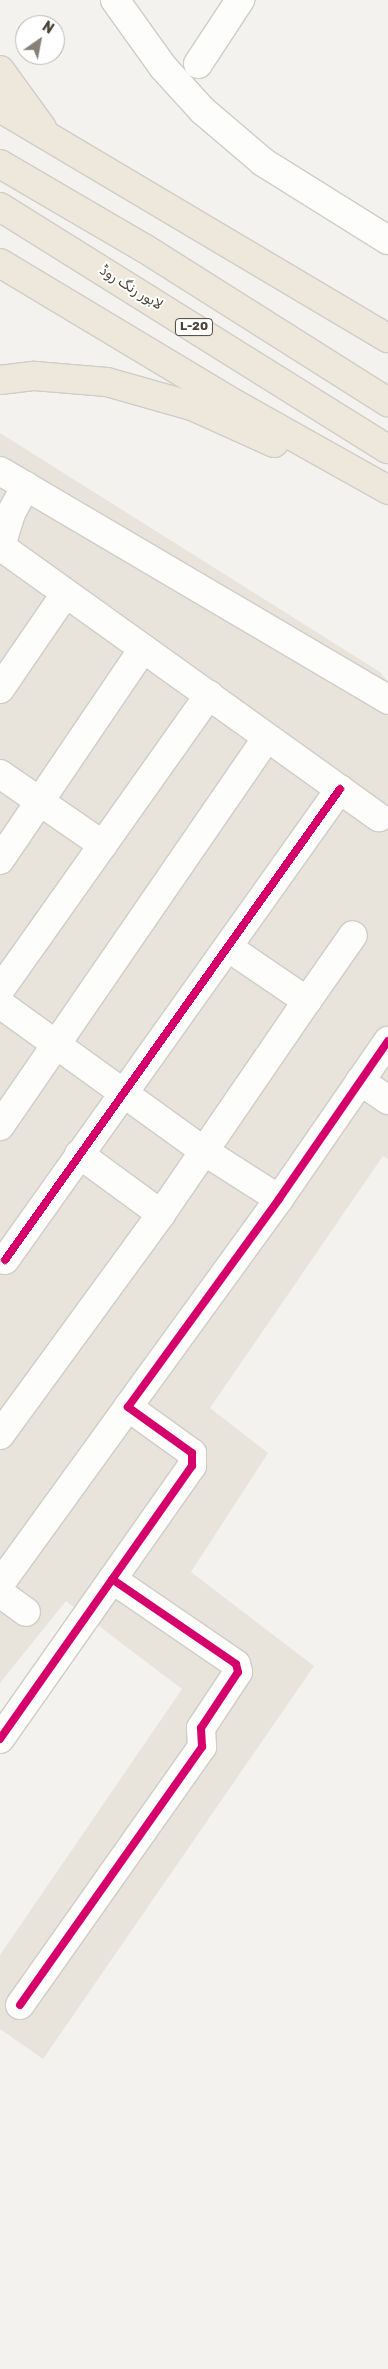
<!DOCTYPE html>
<meta charset="utf-8">
<style>
body{margin:0}
#map{position:relative;width:388px;height:2369px;overflow:hidden;background:#f3f2ee;font-family:Rubik,"Noto Sans Arabic",sans-serif}
div>[style]{position:absolute}
.residential>*{inset:0;background:#e8e4db}
.roads{filter:drop-shadow(1px 0 #cfcdc8) drop-shadow(-1px 0 #cfcdc8) drop-shadow(0 1px #cfcdc8) drop-shadow(0 -1px #cfcdc8)}
.minor>*{height:28px;margin:-14px;padding:0 14px;transform-origin:14px;border-radius:14px;background:#fdfdfc}
.highway>*{height:28px;margin:-14px;padding:0 14px;transform-origin:14px;border-radius:14px;background:#ede8db}
.cycleway>*{height:8px;margin:-4px;padding:0 4px;transform-origin:4px;border-radius:4px;background:#d6006c}
span{translate:-50% -50%;white-space:nowrap;text-align:center;line-height:1.15;-webkit-text-stroke:4px #fff;paint-order:stroke}
.shield-label span{padding:1px 4px;background:#fff;border:1px solid;border-radius:4px;-webkit-text-stroke-width:0}
.shield-label{font-size:12px;color:#4b4437;font-weight:700}
.street-label{font-size:14px;color:#4b4437}
.north{position:absolute;left:15px;top:15px;width:50px;height:50px;box-sizing:border-box;background:#fff;border:1px solid #b7b4af;border-radius:50%;rotate:33deg;font-size:14px;font-weight:700;line-height:20px;text-align:center;color:#4b4437}
.north::after{content:'';display:block;margin:auto;width:18px;height:22px;background:#868177;clip-path:polygon(50% 0,100% 100%,50% 72%,0 100%)}
</style>
<div id="map">
<div class="residential">
<i style="clip-path:polygon(0 433px,380px 672px,388px 682px,388px 1159px,383px 1156px,210px 1408px,268px 1453px,191px 1572px,314px 1666px,43px 2059px,0 2029px,0 1955px,182px 1689px,66px 1601px,0 1683px)"></i>
</div>
<div class="roads">
<div class="minor">
<i style="left:115px;top:0;width:82px;rotate:54.4deg"></i>
<i style="left:163px;top:67px;width:58px;rotate:47.8deg"></i>
<i style="left:202px;top:110px;width:80px;rotate:40.4deg"></i>
<i style="left:263px;top:162px;width:147px;rotate:32deg"></i>
<i style="left:198px;top:64px;width:77px;rotate:-56.7deg"></i>
<i style="left:0;top:471px;width:451px;rotate:30.5deg"></i>
<i style="left:0;top:546px;width:466px;rotate:35.6deg"></i>
<i style="left:1px;top:546px;width:34px;rotate:-73deg"></i>
<i style="left:11px;top:513px;width:31px;rotate:-61deg"></i>
<i style="left:0;top:689px;width:115px;rotate:-55.6deg"></i>
<i style="left:0;top:774px;width:125px;rotate:34.6deg"></i>
<i style="left:0;top:860px;width:255px;rotate:-55.9deg"></i>
<i style="left:0;top:990px;width:362px;rotate:-54.7deg"></i>
<i style="left:307px;top:1001px;width:80px;rotate:-55.1deg"></i>
<i style="left:0;top:1004px;width:251px;rotate:35.8deg"></i>
<i style="left:204px;top:1151px;width:89px;rotate:32.6deg"></i>
<i style="left:360px;top:1081px;width:34px;rotate:34deg"></i>
<i style="left:0;top:1126px;width:471px;rotate:-55.5deg"></i>
<i style="left:79px;top:1154px;width:102px;rotate:36.2deg"></i>
<i style="left:5px;top:1260px;width:578px;rotate:-54.58deg"></i>
<i style="left:0;top:1435px;width:273px;rotate:-53.9deg"></i>
<i style="left:161px;top:1214px;width:258px;rotate:-55.6deg"></i>
<i style="left:307px;top:1001px;width:94px;rotate:-145.8deg"></i>
<i style="left:0;top:1584px;width:218px;rotate:-54.1deg"></i>
<i style="left:0;top:1593px;width:32px;rotate:36deg"></i>
<i style="left:0;top:1739px;width:334px;rotate:-54.9deg"></i>
<i style="left:192px;top:1466px;width:13px;rotate:-90deg"></i>
<i style="left:192px;top:1453px;width:79px;rotate:-144.3deg"></i>
<i style="left:128px;top:1407px;width:257px;rotate:-54deg"></i>
<i style="left:279px;top:1199px;width:192px;rotate:-55.4deg"></i>
<i style="left:20px;top:2005px;width:316px;rotate:-54.8deg"></i>
<i style="left:202px;top:1747px;width:19px;rotate:-93deg"></i>
<i style="left:201px;top:1728px;width:67px;rotate:-56.5deg"></i>
<i style="left:238px;top:1672px;width:8px;rotate:-104deg"></i>
<i style="left:236px;top:1664px;width:150px;rotate:-145.6deg"></i>
</div>
<div class="highway">
<i style="left:0;top:70px;width:72px;rotate:54.1deg"></i>
<i style="left:0;top:108px;width:451px;rotate:30.7deg"></i>
<i style="left:0;top:164px;width:167px;rotate:30.3deg"></i>
<i style="left:144px;top:248px;width:289px;rotate:32.3deg"></i>
<i style="left:0;top:207px;width:457px;rotate:32deg"></i>
<i style="left:0;top:263px;width:274px;rotate:31deg"></i>
<i style="left:235px;top:404px;width:176px;rotate:29.3deg"></i>
<i style="left:0;top:380px;width:35px;rotate:-7deg"></i>
<i style="left:35px;top:376px;width:72px;rotate:4.8deg"></i>
<i style="left:107px;top:382px;width:88px;rotate:15.8deg"></i>
<i style="left:192px;top:406px;width:90px;rotate:24.3deg"></i>
</div>
</div>
<div class="cycleway">
<i style="left:5px;top:1260px;width:578px;rotate:-54.58deg"></i>
<i style="left:0;top:1739px;width:334px;rotate:-54.9deg"></i>
<i style="left:192px;top:1466px;width:13px;rotate:-90deg"></i>
<i style="left:192px;top:1453px;width:79px;rotate:-144.3deg"></i>
<i style="left:128px;top:1407px;width:257px;rotate:-54deg"></i>
<i style="left:279px;top:1199px;width:192px;rotate:-55.4deg"></i>
<i style="left:20px;top:2005px;width:316px;rotate:-54.8deg"></i>
<i style="left:202px;top:1747px;width:19px;rotate:-93deg"></i>
<i style="left:201px;top:1728px;width:67px;rotate:-56.5deg"></i>
<i style="left:238px;top:1672px;width:8px;rotate:-104deg"></i>
<i style="left:236px;top:1664px;width:150px;rotate:-145.6deg"></i>
</div>
<div class="shield-label">
<span style="left:194px;top:327px">L-20</span>
</div>
<div class="street-label">
<span style="left:131px;top:288px;rotate:32deg">لاہور رنگ روڈ</span>
</div>
<div class="north">N</div>
</div>
